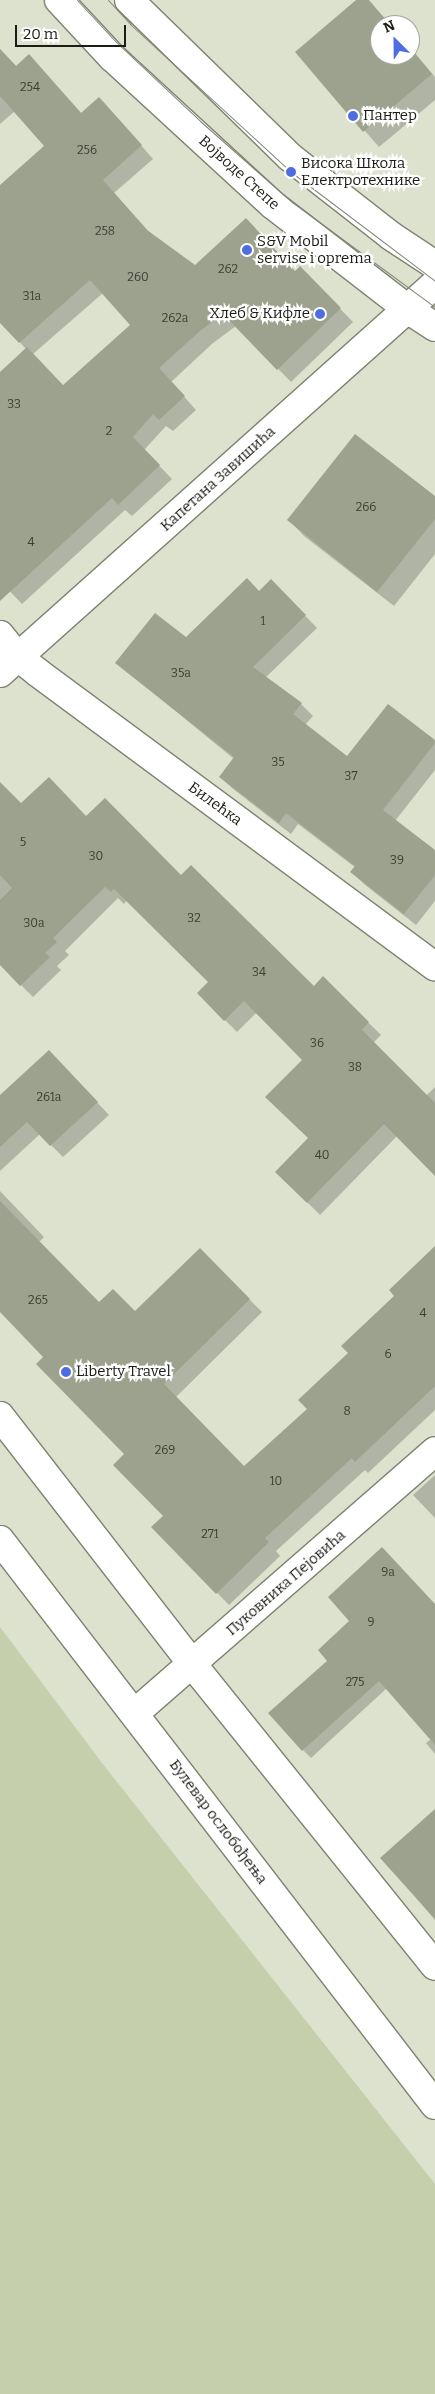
<!DOCTYPE html>
<meta charset="utf-8">
<style>
body{margin:0}
#map{position:relative;width:435px;height:2394px;overflow:hidden;background:#dce2cd;font-family:Bitter,serif}
div>[style]{position:absolute}
.green>*{inset:0;background:#c6cfab}
.shadow>*{inset:0;background:#0003}
.building>*{inset:0;background:#9da28e}
.roads{filter:drop-shadow(1px 0 #7e8370) drop-shadow(-1px 0 #7e8370) drop-shadow(0 1px #7e8370) drop-shadow(0 -1px #7e8370)}
.street>*{height:28px;margin:-14px;padding:0 14px;transform-origin:14px;border-radius:14px;background:#fff}
.secondary>*{height:28px;margin:-14px;padding:0 14px;transform-origin:14px;border-radius:14px;background:#fff}
.tram>*{height:1px;margin:-0.5px;padding:0 0.5px;transform-origin:0.5px;border-radius:0.5px;background:#808476}
.dots>*{width:14px;height:14px;translate:-50% -50%;box-sizing:border-box;border:2px solid #fff;border-radius:50%}
span{translate:-50% -50%;white-space:nowrap;text-align:center;line-height:1.15;-webkit-text-stroke:4.5px #fff;paint-order:stroke}
.number-label{font-size:12px;color:#3b3e33}
.number-label span{-webkit-text-stroke-width:0}
.poi-label{font-size:15px;color:#1a1c15}
.left{translate:0 -50%;text-align:left}
.right{translate:-100% -50%;text-align:right}
.street-label{font-size:15px;color:#1a1c15}
.north{position:absolute;left:370px;top:15px;width:50px;height:50px;box-sizing:border-box;background:#fff;border:1px solid #a3a4a1;border-radius:50%;rotate:337deg;font-size:14px;font-weight:700;line-height:20px;text-align:center;color:#1a1c15}
.north::after{content:'';display:block;margin:auto;width:18px;height:22px;background:#4e6de1;clip-path:polygon(50% 0,100% 100%,50% 72%,0 100%)}
.scale{position:absolute;left:15px;top:25px;width:111px;height:22px;box-sizing:border-box;border:2px solid #1a1c15;border-top:0;padding-left:6px;font-size:15px;line-height:18px;white-space:nowrap;color:#1a1c15;-webkit-text-stroke:4px #fff;paint-order:stroke}
</style>
<div id="map">
<div class="green">
<i style="clip-path:polygon(0 1627px,102px 1763px,435px 2184px,435px 2394px,0 2394px)"></i>
</div>
<div class="shadow">
<i style="clip-path:polygon(358px 0,368px 0,391px 25px,380px 25px,380px 55px,410px 55px,410px 47px,435px 77px,435px 100px,379px 147px,296px 52px)"></i>
<i style="clip-path:polygon(evenodd,0 49px,17px 67px,29px 56px,82px 114px,111px 111px,153px 159px,114px 193px,151px 234px,195px 267px,296px 272px,300px 268px,353px 322px,291px 382px,236px 326px,213px 343px,171px 382px,196px 410px,173px 431px,166px 426px,144px 450px,172px 479px,132px 516px,125px 510px,22px 604px,0 581px,0 374px,26px 349px,0 321px,0 192px,46px 146px,15px 111px,0 124px,0 49px,103px 293px,132px 325px,63px 386px,33px 354px,103px 293px)"></i>
<i style="clip-path:polygon(435px 498px,435px 554px,394px 606px,304px 536px,289px 520px)"></i>
<i style="clip-path:polygon(271px 580px,317px 628px,265px 678px,301px 704px,313px 716px,305px 725px,347px 758px,435px 742px,435px 770px,395px 821px,435px 852px,435px 901px,416px 925px,364px 884px,352px 872px,356px 868px,298px 824px,291px 834px,232px 788px,220px 777px,234px 759px,117px 663px,186px 639px,259px 592px)"></i>
<i style="clip-path:polygon(0 797px,21px 805px,86px 818px,181px 877px,314px 987px,323px 978px,381px 1035px,373px 1043px,426px 1096px,435px 1087px,435px 1174px,397px 1136px,320px 1215px,277px 1172px,309px 1138px,304px 1060px,257px 1012px,237px 1032px,198px 993px,210px 982px,127px 900px,124px 904px,118px 898px,65px 951px,69px 955px,57px 966px,61px 970px,33px 997px,0 964px)"></i>
<i style="clip-path:polygon(61px 1064px,109px 1115px,63px 1157px,40px 1134px,0 1171px,0 1097px)"></i>
<i style="clip-path:polygon(0 1191px,44px 1237px,39px 1242px,99px 1304px,135px 1313px,200px 1250px,262px 1312px,176px 1397px,244px 1467px,309px 1409px,350px 1353px,435px 1248px,435px 1410px,368px 1473px,365px 1470px,276px 1551px,280px 1556px,229px 1605px,153px 1527px,164px 1516px,126px 1454px,45px 1357px,0 1309px)"></i>
<i style="clip-path:polygon(435px 1475px,435px 1518px,413px 1495px)"></i>
<i style="clip-path:polygon(435px 1605px,435px 1754px,426px 1743px,431px 1739px,387px 1688px,311px 1758px,303px 1750px)"></i>
<i style="clip-path:polygon(435px 1811px,435px 1920px,382px 1858px)"></i>
</div>
<div class="building">
<i style="clip-path:polygon(356px 0,369px 0,390px 25px,380px 25px,380px 55px,410px 55px,410px 48px,432px 74px,363px 132px,295px 52px)"></i>
<i style="clip-path:polygon(0 49px,16px 66px,29px 54px,81px 113px,99px 97px,142px 145px,103px 180px,147px 230px,195px 265px,246px 218px,295px 271px,300px 266px,341px 308px,277px 370px,223px 314px,200px 331px,159px 368px,185px 396px,159px 420px,153px 414px,133px 437px,160px 465px,118px 505px,112px 498px,0 601px,0 372px,27px 347px,63px 385px,130px 325px,90px 280px,19px 343px,0 323px,0 185px,44px 146px,0 96px)"></i>
<i style="clip-path:polygon(355px 434px,435px 496px,435px 519px,377px 592px,287px 520px)"></i>
<i style="clip-path:polygon(247px 578px,259px 591px,271px 579px,306px 615px,253px 667px,302px 703px,293px 714px,347px 756px,388px 704px,435px 740px,435px 743px,383px 810px,435px 850px,435px 875px,404px 914px,350px 872px,355px 866px,286px 813px,279px 823px,219px 777px,234px 757px,115px 663px,155px 613px,186px 637px)"></i>
<i style="clip-path:polygon(49px 777px,86px 816px,105px 798px,181px 875px,191px 865px,314px 986px,323px 976px,369px 1022px,362px 1030px,435px 1103px,435px 1176px,384px 1124px,307px 1203px,275px 1172px,308px 1138px,265px 1097px,302px 1060px,244px 1001px,224px 1021px,197px 993px,208px 982px,114px 889px,111px 892px,105px 887px,53px 938px,57px 942px,45px 953px,50px 957px,20px 986px,0 965px,0 900px,12px 888px,0 875px,0 782px,21px 803px)"></i>
<i style="clip-path:polygon(49px 1050px,98px 1102px,50px 1146px,27px 1122px,0 1147px,0 1095px)"></i>
<i style="clip-path:polygon(0 1201px,99px 1302px,113px 1289px,135px 1311px,200px 1248px,250px 1299px,164px 1384px,244px 1466px,307px 1409px,298px 1400px,348px 1353px,341px 1346px,394px 1296px,389px 1290px,435px 1246px,435px 1386px,355px 1462px,352px 1458px,265px 1538px,269px 1542px,216px 1594px,151px 1527px,163px 1516px,113px 1465px,124px 1454px,36px 1364px,43px 1357px,0 1312px)"></i>
<i style="clip-path:polygon(382px 1547px,435px 1604px,435px 1745px,379px 1681px,302px 1751px,268px 1713px,327px 1661px,318px 1650px,349px 1621px,328px 1597px)"></i>
<i style="clip-path:polygon(435px 1809px,435px 1919px,380px 1858px)"></i>
</div>
<div class="roads">
<div class="street">
<i style="left:0;top:635px;width:28px;rotate:51deg"></i>
<i style="left:18px;top:657px;width:24px;rotate:38deg"></i>
<i style="left:37px;top:672px;width:495px;rotate:36.5deg"></i>
<i style="left:0;top:673px;width:584px;rotate:-41.8deg"></i>
<i style="left:135px;top:1713px;width:398px;rotate:-41.1deg"></i>
</div>
<div class="secondary">
<i style="left:59px;top:0;width:78px;rotate:47.1deg"></i>
<i style="left:112px;top:57px;width:219px;rotate:42.6deg"></i>
<i style="left:273px;top:205px;width:172px;rotate:37.7deg"></i>
<i style="left:409px;top:310px;width:31px;rotate:33deg"></i>
<i style="left:129px;top:0;width:225px;rotate:44.3deg"></i>
<i style="left:290px;top:157px;width:128px;rotate:38deg"></i>
<i style="left:391px;top:236px;width:53px;rotate:33.4deg"></i>
<i style="left:0;top:1416px;width:315px;rotate:52.2deg"></i>
<i style="left:193px;top:1665px;width:386px;rotate:51.2deg"></i>
<i style="left:0;top:1540px;width:713px;rotate:52.41deg"></i>
</div>
</div>
<div class="tram">
<i style="left:77px;top:0;width:57px;rotate:47.1deg"></i>
<i style="left:116px;top:42px;width:115px;rotate:43.2deg"></i>
<i style="left:200px;top:121px;width:123px;rotate:41.4deg"></i>
<i style="left:292px;top:202px;width:177px;rotate:36.3deg"></i>
<i style="left:108px;top:0;width:33px;rotate:47deg"></i>
<i style="left:130px;top:24px;width:219px;rotate:42.6deg"></i>
<i style="left:291px;top:172px;width:181px;rotate:37.1deg"></i>
</div>
<div class="dots">
<i style="left:353px;top:116px;background:#4e6de1"></i>
<i style="left:291px;top:172px;background:#4e6de1"></i>
<i style="left:247px;top:250px;background:#4e6de1"></i>
<i style="left:320px;top:314px;background:#4e6de1"></i>
<i style="left:66px;top:1372px;background:#4e6de1"></i>
</div>
<div class="number-label">
<span style="left:30px;top:88px">254</span>
<span style="left:87px;top:151px">256</span>
<span style="left:105px;top:232px">258</span>
<span style="left:228px;top:270px">262</span>
<span style="left:138px;top:278px">260</span>
<span style="left:32px;top:297px">31a</span>
<span style="left:175px;top:319px">262a</span>
<span style="left:14px;top:405px">33</span>
<span style="left:109px;top:432px">2</span>
<span style="left:366px;top:508px">266</span>
<span style="left:31px;top:543px">4</span>
<span style="left:263px;top:622px">1</span>
<span style="left:181px;top:674px">35a</span>
<span style="left:278px;top:763px">35</span>
<span style="left:351px;top:777px">37</span>
<span style="left:23px;top:843px">5</span>
<span style="left:96px;top:857px">30</span>
<span style="left:397px;top:861px">39</span>
<span style="left:194px;top:919px">32</span>
<span style="left:34px;top:924px">30a</span>
<span style="left:259px;top:973px">34</span>
<span style="left:317px;top:1044px">36</span>
<span style="left:355px;top:1068px">38</span>
<span style="left:49px;top:1098px">261a</span>
<span style="left:322px;top:1156px">40</span>
<span style="left:38px;top:1301px">265</span>
<span style="left:423px;top:1314px">4</span>
<span style="left:388px;top:1355px">6</span>
<span style="left:347px;top:1412px">8</span>
<span style="left:165px;top:1451px">269</span>
<span style="left:276px;top:1482px">10</span>
<span style="left:210px;top:1535px">271</span>
<span style="left:388px;top:1573px">9a</span>
<span style="left:371px;top:1623px">9</span>
<span style="left:355px;top:1683px">275</span>
</div>
<div class="poi-label">
<span class="left" style="left:363px;top:116px">Пантер</span>
<span class="left" style="left:301px;top:172px">Висока Школа<br>Електротехнике</span>
<span class="left" style="left:257px;top:250px">S&amp;V Mobil<br>servise i oprema</span>
<span class="right" style="left:310px;top:314px">Хлеб &amp; Кифле</span>
<span class="left" style="left:76px;top:1372px">Liberty Travel</span>
</div>
<div class="street-label">
<span style="left:239px;top:173px;rotate:42deg">Војводе Степе</span>
<span style="left:218px;top:479px;rotate:-42deg">Капетана Завишића</span>
<span style="left:215px;top:804px;rotate:36deg">Билећка</span>
<span style="left:286px;top:1583px;rotate:-41deg">Пуковника Пејовића</span>
<span style="left:218px;top:1822px;rotate:53deg">Булевар ослобођења</span>
</div>
<div class="north">N</div>
<div class="scale">20 m</div>
</div>
